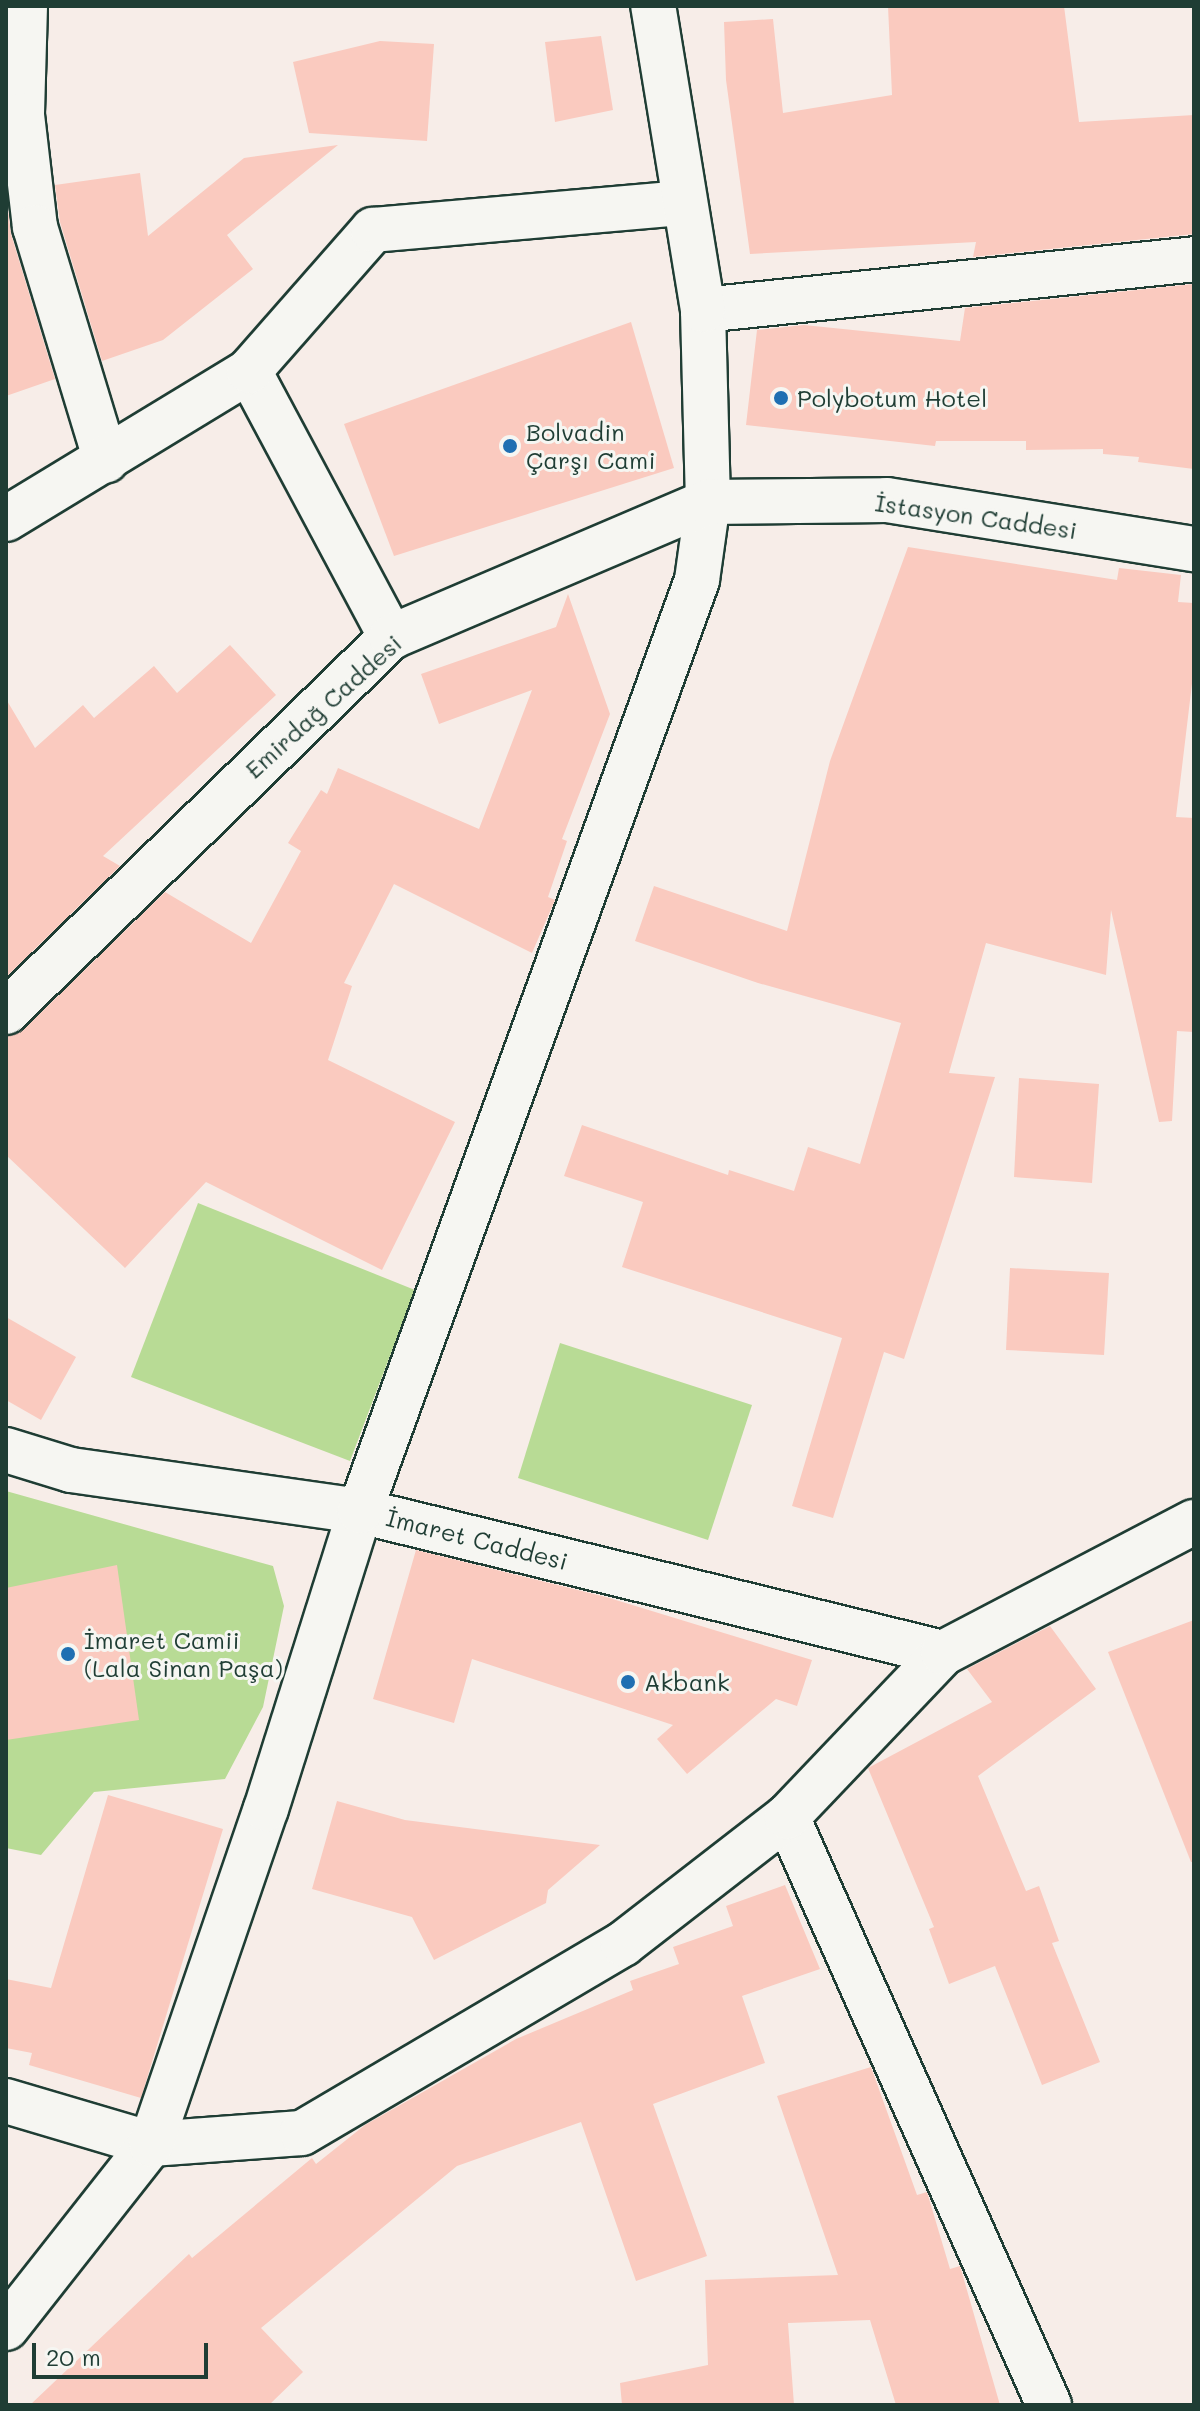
<!DOCTYPE html>
<meta charset="utf-8">
<style>
body{margin:0}
#map{position:relative;width:1200px;height:2411px;overflow:hidden;background:#f7ede8;font-family:Mali,sans-serif}
div>[style]{position:absolute}
.green>*{inset:0;background:#b8db95}
.building>*{inset:0;background:#facabf}
.roads{filter:drop-shadow(2px 0 #1f3d34) drop-shadow(-2px 0 #1f3d34) drop-shadow(0 2px #1f3d34) drop-shadow(0 -2px #1f3d34)}
.minor>*{height:44px;margin:-22px;padding:0 22px;transform-origin:22px;border-radius:22px;background:#f6f6f2}
.major>*{height:44px;margin:-22px;padding:0 22px;transform-origin:22px;border-radius:22px;background:#f6f6f2}
.dots>*{width:22px;height:22px;translate:-50% -50%;box-sizing:border-box;border:4px solid #f6f6f2;border-radius:50%}
span{translate:-50% -50%;white-space:nowrap;text-align:center;line-height:1.15;-webkit-text-stroke:6px #f6f6f2;paint-order:stroke}
.poi-label{font-size:24px;color:#1f3d34}
.left{translate:0 -50%;text-align:left}
.street-label{font-size:24px;color:#1f3d34}
.frame{position:absolute;inset:0;border:8px solid #1f3d34;pointer-events:none}
.scale{position:absolute;left:32px;top:2343px;width:176px;height:36px;box-sizing:border-box;border:4px solid #1f3d34;border-top:0;padding-left:10px;font-size:24px;line-height:28px;white-space:nowrap;color:#1f3d34;-webkit-text-stroke:6px #f6f6f2;paint-order:stroke}
</style>
<div id="map">
<div class="green">
<i style="clip-path:polygon(198px 1203px,415px 1290px,350px 1461px,131px 1377px)"></i>
<i style="clip-path:polygon(560px 1343px,752px 1405px,708px 1540px,518px 1478px)"></i>
<i style="clip-path:polygon(6px 1491px,273px 1566px,284px 1606px,263px 1707px,225px 1779px,94px 1792px,41px 1855px,6px 1848px)"></i>
</div>
<div class="building">
<i style="clip-path:polygon(888px 6px,1064px 6px,1079px 122px,1194px 115px,1194px 234px,973px 257px,976px 242px,750px 254px,726px 80px,724px 22px,773px 19px,783px 113px,892px 95px)"></i>
<i style="clip-path:polygon(601px 36px,613px 110px,555px 122px,545px 42px)"></i>
<i style="clip-path:polygon(380px 41px,434px 44px,427px 141px,309px 133px,293px 62px)"></i>
<i style="clip-path:polygon(338px 145px,227px 235px,253px 269px,163px 340px,102px 361px,60px 222px,55px 185px,140px 173px,148px 236px,244px 158px)"></i>
<i style="clip-path:polygon(6px 194px,11px 234px,55px 379px,6px 396px)"></i>
<i style="clip-path:polygon(1194px 284px,1194px 469px,1138px 462px,1139px 457px,1103px 454px,1103px 449px,1026px 450px,1026px 441px,936px 441px,935px 446px,746px 425px,757px 330px,804px 325px,960px 341px,965px 308px)"></i>
<i style="clip-path:polygon(631px 322px,674px 468px,394px 556px,344px 424px)"></i>
<i style="clip-path:polygon(908px 547px,1117px 580px,1119px 568px,1181px 575px,1178px 602px,1194px 603px,1194px 667px,1176px 817px,1194px 818px,1194px 1032px,1177px 1031px,1172px 1121px,1159px 1122px,1111px 910px,1106px 975px,986px 943px,949px 1073px,995px 1077px,904px 1359px,884px 1352px,833px 1518px,792px 1506px,842px 1338px,622px 1267px,643px 1202px,564px 1176px,582px 1125px,728px 1175px,729px 1170px,794px 1191px,808px 1147px,860px 1164px,901px 1023px,758px 983px,635px 941px,654px 886px,787px 931px,830px 761px)"></i>
<i style="clip-path:polygon(568px 594px,610px 714px,562px 839px,567px 841px,548px 897px,555px 900px,532px 953px,394px 884px,344px 983px,352px 986px,328px 1060px,455px 1122px,382px 1270px,206px 1182px,125px 1268px,6px 1155px,6px 1036px,23px 1030px,165px 892px,251px 943px,301px 851px,288px 843px,321px 790px,327px 794px,338px 768px,479px 829px,532px 690px,439px 724px,421px 674px,556px 627px)"></i>
<i style="clip-path:polygon(230px 645px,276px 695px,103px 856px,120px 866px,6px 977px,6px 699px,35px 748px,83px 705px,94px 718px,154px 666px,177px 693px)"></i>
<i style="clip-path:polygon(1019px 1078px,1099px 1084px,1092px 1183px,1014px 1177px)"></i>
<i style="clip-path:polygon(1010px 1268px,1109px 1273px,1104px 1355px,1006px 1350px)"></i>
<i style="clip-path:polygon(6px 1317px,76px 1357px,41px 1420px,6px 1400px)"></i>
<i style="clip-path:polygon(416px 1550px,606px 1597px,812px 1660px,797px 1706px,776px 1699px,687px 1774px,657px 1739px,673px 1725px,472px 1659px,454px 1723px,373px 1699px)"></i>
<i style="clip-path:polygon(117px 1565px,139px 1720px,6px 1740px,6px 1588px)"></i>
<i style="clip-path:polygon(1194px 1620px,1194px 1862px,1191px 1862px,1108px 1652px)"></i>
<i style="clip-path:polygon(1050px 1626px,1096px 1689px,978px 1776px,1026px 1891px,1039px 1886px,1059px 1941px,1052px 1943px,1100px 2062px,1042px 2085px,995px 1966px,949px 1984px,929px 1929px,934px 1927px,868px 1768px,992px 1702px,967px 1669px)"></i>
<i style="clip-path:polygon(108px 1795px,223px 1829px,141px 2098px,29px 2065px,32px 2053px,6px 2048px,6px 1979px,51px 1988px)"></i>
<i style="clip-path:polygon(337px 1801px,405px 1820px,600px 1845px,548px 1890px,546px 1903px,434px 1960px,412px 1917px,312px 1889px)"></i>
<i style="clip-path:polygon(785px 1885px,820px 1969px,742px 1996px,765px 2063px,653px 2104px,707px 2256px,636px 2281px,581px 2122px,457px 2166px,261px 2328px,303px 2372px,269px 2405px,30px 2405px,189px 2254px,192px 2258px,312px 2158px,316px 2164px,365px 2125px,516px 2039px,633px 1990px,630px 1981px,679px 1964px,673px 1947px,733px 1926px,726px 1906px)"></i>
<i style="clip-path:polygon(871px 2067px,917px 2195px,927px 2192px,950px 2269px,960px 2266px,1000px 2405px,896px 2405px,870px 2320px,788px 2323px,794px 2405px,622px 2405px,620px 2383px,708px 2365px,705px 2280px,838px 2275px,777px 2096px)"></i>
</div>
<div class="roads">
<div class="minor">
<i style="left:25px;top:6px;width:109px;rotate:91.6deg"></i>
<i style="left:22px;top:115px;width:113px;rotate:83.4deg"></i>
<i style="left:35px;top:227px;width:244px;rotate:73.1deg"></i>
<i style="left:703px;top:310px;width:494px;rotate:-5.9deg"></i>
<i style="left:249px;top:371px;width:302px;rotate:61.9deg"></i>
<i style="left:6px;top:519px;width:285px;rotate:-31.3deg"></i>
<i style="left:249px;top:371px;width:188px;rotate:-48.7deg"></i>
<i style="left:373px;top:230px;width:310px;rotate:-5deg"></i>
<i style="left:6px;top:1450px;width:68px;rotate:17.1deg"></i>
<i style="left:71px;top:1470px;width:292px;rotate:8.1deg"></i>
<i style="left:360px;top:1511px;width:600px;rotate:13.69deg"></i>
<i style="left:787px;top:1817px;width:644px;rotate:65.98deg"></i>
<i style="left:6px;top:2101px;width:151px;rotate:16.5deg"></i>
<i style="left:151px;top:2144px;width:151px;rotate:-4.2deg"></i>
<i style="left:302px;top:2133px;width:373px;rotate:-30.5deg"></i>
<i style="left:623px;top:1944px;width:207px;rotate:-37.8deg"></i>
<i style="left:787px;top:1817px;width:226px;rotate:-46.4deg"></i>
<i style="left:943px;top:1653px;width:283px;rotate:-27.6deg"></i>
<i style="left:6px;top:2328px;width:234px;rotate:-51.8deg"></i>
<i style="left:151px;top:2144px;width:354px;rotate:-71.1deg"></i>
<i style="left:266px;top:1809px;width:312px;rotate:-72.5deg"></i>
<i style="left:360px;top:1511px;width:990px;rotate:-70.1deg"></i>
<i style="left:697px;top:580px;width:79px;rotate:-82deg"></i>
<i style="left:708px;top:502px;width:192px;rotate:-91.5deg"></i>
<i style="left:703px;top:310px;width:308px;rotate:-99.3deg"></i>
</div>
<div class="major">
<i style="left:6px;top:1012px;width:537px;rotate:-44.25deg"></i>
<i style="left:391px;top:637px;width:345px;rotate:-23.1deg"></i>
<i style="left:708px;top:502px;width:179px;rotate:-0.6deg"></i>
<i style="left:887px;top:500px;width:311px;rotate:9.1deg"></i>
</div>
</div>
<div class="dots">
<i style="left:781px;top:398px;background:#1f6fb2"></i>
<i style="left:510px;top:446px;background:#1f6fb2"></i>
<i style="left:68px;top:1654px;background:#1f6fb2"></i>
<i style="left:628px;top:1682px;background:#1f6fb2"></i>
</div>
<div class="poi-label">
<span class="left" style="left:797px;top:398px">Polybotum Hotel</span>
<span class="left" style="left:526px;top:446px">Bolvadin<br>Çarşı Cami</span>
<span class="left" style="left:84px;top:1654px">İmaret Camii<br>(Lala Sinan Paşa)</span>
<span class="left" style="left:644px;top:1682px">Akbank</span>
</div>
<div class="street-label">
<span style="left:976px;top:516px;rotate:8deg">İstasyon Caddesi</span>
<span style="left:323px;top:706px;rotate:-42deg">Emirdağ Caddesi</span>
<span style="left:477px;top:1539px;rotate:14deg">İmaret Caddesi</span>
</div>
<div class="frame"></div>
<div class="scale">20 m</div>
</div>
